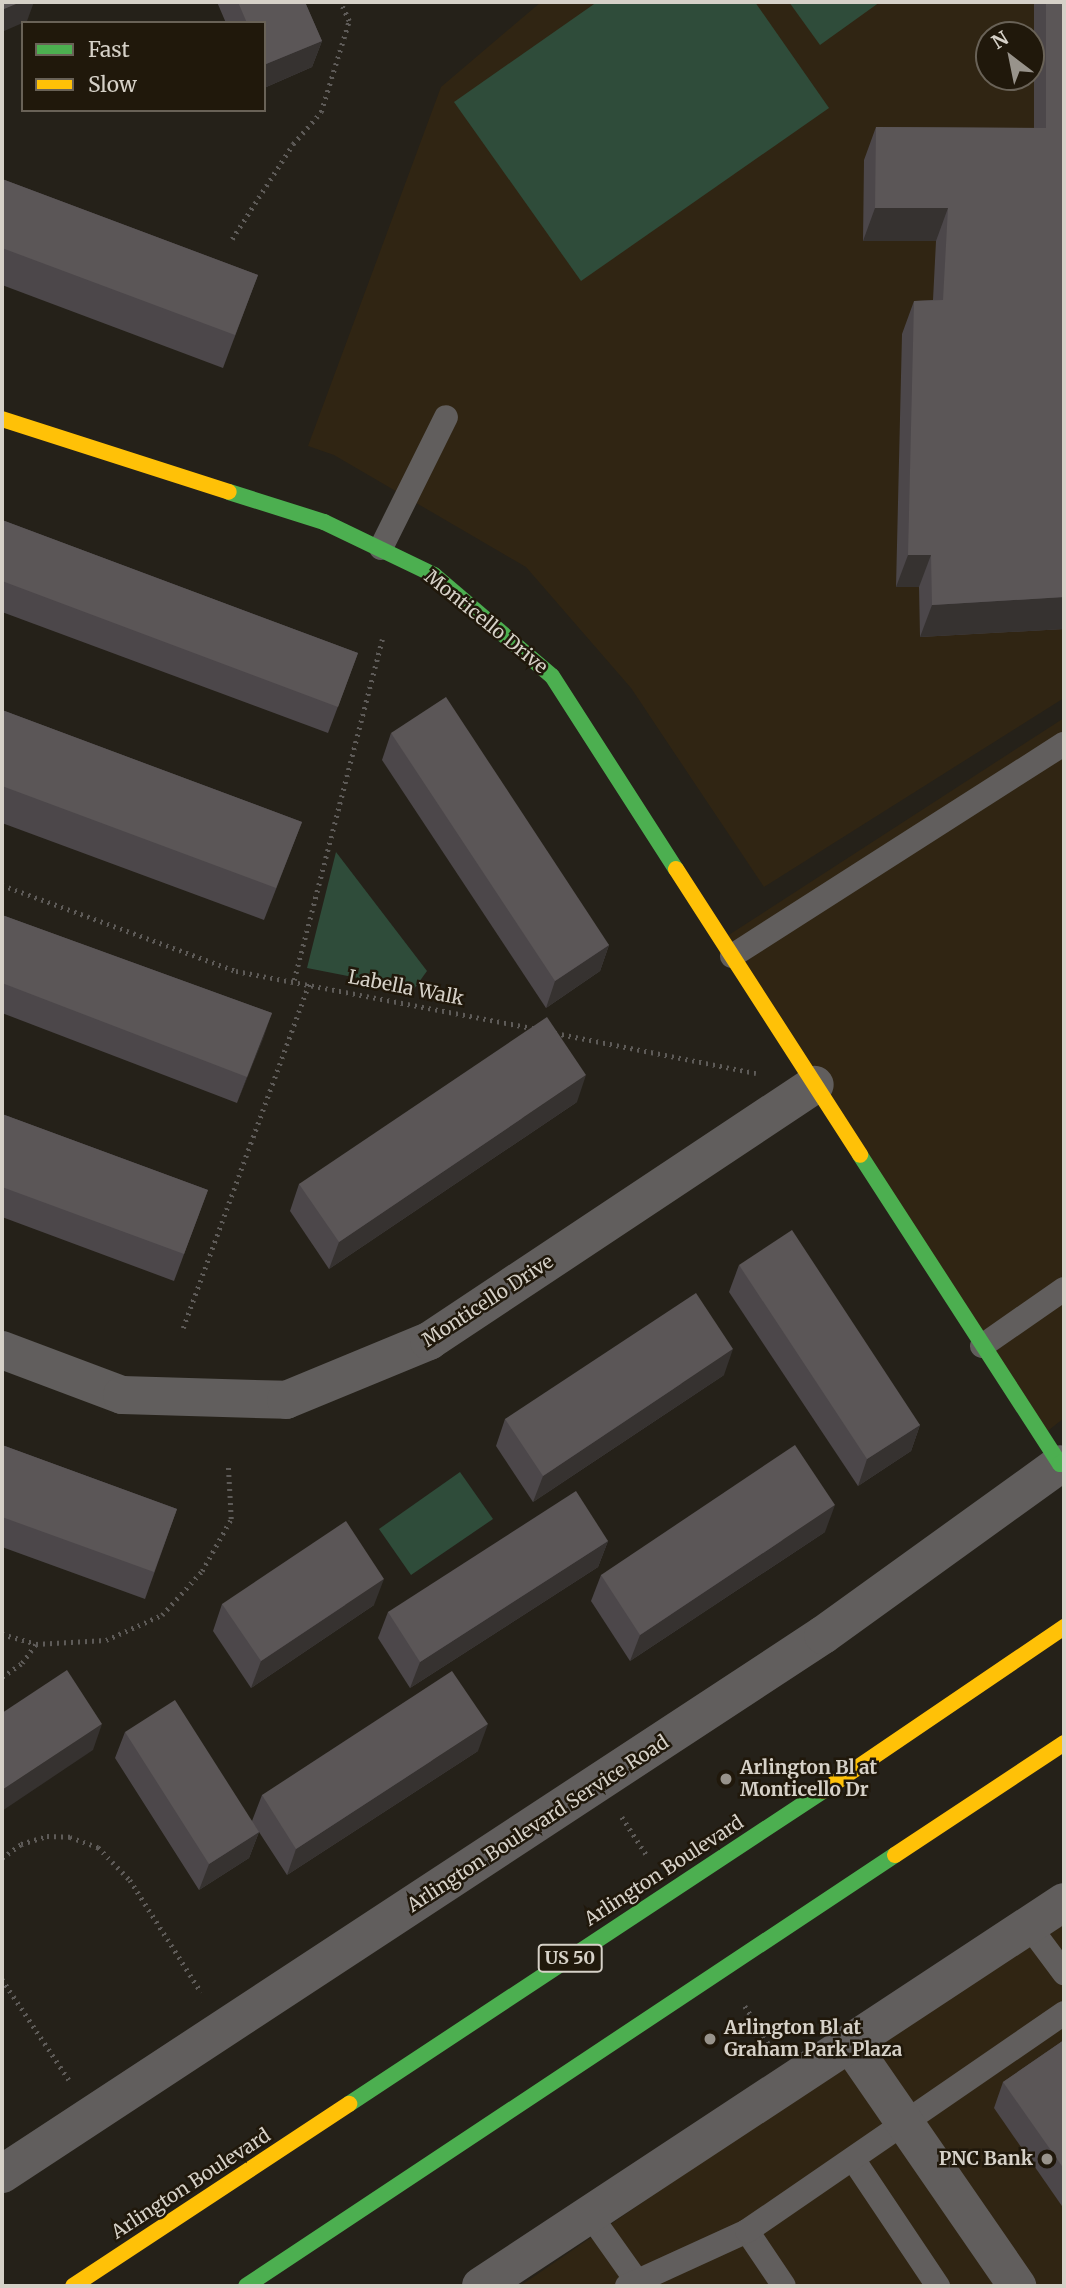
<!DOCTYPE html>
<style>
body{margin:0}
#map{position:relative;width:1066px;height:2288px;overflow:hidden;background:#252119;font-family:Merriweather,serif}
div>[style]{position:absolute}
.built>*{inset:0;background:#302513}
.green>*{inset:0;background:#2f4c3a}
.path>*{height:4.5px;margin-top:-2.25px;transform-origin:0;background:repeating-linear-gradient(90deg,#5e5b58 0 2px,transparent 0 7px)}
.lane>*{height:24px;margin:-12px;padding:0 12px;transform-origin:12px;border-radius:12px;background:#615e5d}
.street>*{height:38px;margin:-19px;padding:0 19px;transform-origin:19px;border-radius:19px;background:#615e5d}
.fast>*{height:16px;margin:-8px;padding:0 8px;transform-origin:8px;border-radius:8px;background:#4caf50}
.slow>*{height:16px;margin:-8px;padding:0 8px;transform-origin:8px;border-radius:8px;background:#ffc107}
.wall>*{inset:0;background:#4c474a}
.shaded-wall>*{inset:0;background:#363230}
.building>*{inset:0;background:#5b5657}
.dots>*{width:19px;height:19px;translate:-50% -50%;box-sizing:border-box;border:4px solid #20180b;border-radius:50%}
span{translate:-50% -50%;white-space:nowrap;text-align:center;line-height:1.15;-webkit-text-stroke:5px #20180b;paint-order:stroke}
.shield-label span{padding:2px 5px;background:#20180b;border:2px solid;border-radius:5px;-webkit-text-stroke-width:0}
.shield-label{font-size:18px;color:#d6d1c8;font-weight:700}
.street-label{font-size:19px;color:#d6d1c8}
.poi-label{font-size:19px;color:#d6d1c8;font-weight:700}
.left{translate:0 -50%;text-align:left}
.right{translate:-100% -50%;text-align:right}
.frame{position:absolute;inset:0;border:4px solid #d6d1c8;pointer-events:none}
.legend{position:absolute;left:21px;top:21px;width:245px;height:91px;box-sizing:border-box;background:#20180b;border:2px solid #696257;margin:0;padding:9px 12px;list-style:none;font-size:21px;color:#d6d1c8}
.legend li{display:flex;align-items:center;gap:14px;height:35px}
.legend b{width:35px;border:2px solid #696257}
.north{position:absolute;left:975px;top:21px;width:70px;height:70px;box-sizing:border-box;background:#20180b;border:2px solid #696257;border-radius:50%;rotate:328deg;font-size:19px;font-weight:700;line-height:28px;text-align:center;color:#d6d1c8}
.north::after{content:'';display:block;margin:auto;width:24px;height:32px;background:#98938b;clip-path:polygon(50% 0,100% 100%,50% 72%,0 100%)}
</style>
<div id="map">
<div class="built">
<i style="clip-path:polygon(evenodd,541px 2px,1064px 2px,1064px 698px,764px 887px,631px 688px,526px 567px,334px 455px,308px 446px,441px 87px,541px 2px,989px 35px,1031px 35px,1031px 77px,989px 77px,989px 35px)"></i>
<i style="clip-path:polygon(1064px 718px,1064px 1418px,1039px 1438px,721px 940px)"></i>
<i style="clip-path:polygon(1064px 1915px,1064px 2286px,520px 2286px)"></i>
</div>
<div class="green">
<i style="clip-path:polygon(597px 2px,755px 2px,829px 108px,581px 281px,454px 102px)"></i>
<i style="clip-path:polygon(789px 2px,880px 2px,820px 45px)"></i>
<i style="clip-path:polygon(336px 852px,427px 971px,414px 989px,307px 968px)"></i>
<i style="clip-path:polygon(460px 1472px,493px 1519px,411px 1575px,379px 1529px)"></i>
</div>
<div class="path">
<i style="left:232px;top:239px;width:113px;rotate:-57.3deg"></i>
<i style="left:293px;top:144px;width:43px;rotate:-48.8deg"></i>
<i style="left:321px;top:112px;width:95px;rotate:-72.9deg"></i>
<i style="left:349px;top:21px;width:21px;rotate:-115deg"></i>
<i style="left:2px;top:885px;width:249px;rotate:20.2deg"></i>
<i style="left:236px;top:971px;width:306px;rotate:10.9deg"></i>
<i style="left:294px;top:980px;width:352px;rotate:-75.5deg"></i>
<i style="left:555px;top:1033px;width:205px;rotate:11.3deg"></i>
<i style="left:183px;top:1328px;width:367px;rotate:-69.9deg"></i>
<i style="left:2px;top:1634px;width:35px;rotate:16deg"></i>
<i style="left:36px;top:1644px;width:70px;rotate:-3.3deg"></i>
<i style="left:106px;top:1640px;width:61px;rotate:-24.1deg"></i>
<i style="left:162px;top:1615px;width:59px;rotate:-47.7deg"></i>
<i style="left:202px;top:1571px;width:60px;rotate:-60.9deg"></i>
<i style="left:231px;top:1519px;width:56px;rotate:-93.1deg"></i>
<i style="left:2px;top:1677px;width:24px;rotate:-35deg"></i>
<i style="left:22px;top:1663px;width:24px;rotate:-54deg"></i>
<i style="left:622px;top:1817px;width:48px;rotate:57deg"></i>
<i style="left:2px;top:1858px;width:24px;rotate:-36deg"></i>
<i style="left:21px;top:1844px;width:27px;rotate:-17deg"></i>
<i style="left:47px;top:1836px;width:23px;rotate:2deg"></i>
<i style="left:70px;top:1837px;width:30px;rotate:20deg"></i>
<i style="left:98px;top:1847px;width:46px;rotate:45.9deg"></i>
<i style="left:130px;top:1880px;width:133px;rotate:57.6deg"></i>
<i style="left:2px;top:1979px;width:121px;rotate:56.4deg"></i>
<i style="left:745px;top:2006px;width:47px;rotate:58deg"></i>
</div>
<div class="lane">
<i style="left:381px;top:548px;width:146px;rotate:-63.6deg"></i>
<i style="left:732px;top:956px;width:394px;rotate:-32.6deg"></i>
<i style="left:982px;top:1346px;width:100px;rotate:-34.8deg"></i>
<i style="left:1029px;top:1926px;width:59px;rotate:53.3deg"></i>
<i style="left:853px;top:2159px;width:153px;rotate:56.2deg"></i>
<i style="left:590px;top:2215px;width:80px;rotate:54.7deg"></i>
<i style="left:747px;top:2231px;width:66px;rotate:56.1deg"></i>
<i style="left:627px;top:2286px;width:132px;rotate:-24.6deg"></i>
<i style="left:747px;top:2231px;width:385px;rotate:-34.5deg"></i>
</div>
<div class="street">
<i style="left:2px;top:1350px;width:128px;rotate:20.6deg"></i>
<i style="left:122px;top:1395px;width:164px;rotate:1.7deg"></i>
<i style="left:286px;top:1400px;width:155px;rotate:-22.4deg"></i>
<i style="left:429px;top:1341px;width:463px;rotate:-33.6deg"></i>
<i style="left:851px;top:2045px;width:293px;rotate:55.4deg"></i>
<i style="left:2px;top:2174px;width:982px;rotate:-33.29deg"></i>
<i style="left:823px;top:1635px;width:292px;rotate:-35.8deg"></i>
<i style="left:481px;top:2286px;width:698px;rotate:-33.37deg"></i>
</div>
<div class="fast">
<i style="left:229px;top:492px;width:100px;rotate:17.5deg"></i>
<i style="left:324px;top:522px;width:122px;rotate:25.7deg"></i>
<i style="left:434px;top:575px;width:155px;rotate:40.6deg"></i>
<i style="left:552px;top:676px;width:229px;rotate:57.3deg"></i>
<i style="left:860px;top:1155px;width:368px;rotate:57.1deg"></i>
<i style="left:1060px;top:1464px;width:5px;rotate:-37deg"></i>
<i style="left:349px;top:2104px;width:568px;rotate:-33.44deg"></i>
<i style="left:246px;top:2286px;width:779px;rotate:-33.59deg"></i>
</div>
<div class="slow">
<i style="left:2px;top:419px;width:238px;rotate:17.8deg"></i>
<i style="left:676px;top:869px;width:340px;rotate:57.2deg"></i>
<i style="left:823px;top:1791px;width:292px;rotate:-34.2deg"></i>
<i style="left:895px;top:1855px;width:203px;rotate:-33.5deg"></i>
<i style="left:73px;top:2286px;width:331px;rotate:-33.4deg"></i>
</div>
<div class="wall">
<i style="clip-path:polygon(217px 2px,305px 2px,322px 41px,312px 67px,264px 88px,264px 23px,226px 23px)"></i>
<i style="clip-path:polygon(1034px 2px,1064px 2px,1064px 629px,920px 637px,919px 587px,896px 587px,902px 334px,914px 301px,933px 300px,936px 241px,863px 241px,864px 160px,876px 127px,1034px 128px)"></i>
<i style="clip-path:polygon(2px 179px,258px 275px,223px 368px,2px 285px)"></i>
<i style="clip-path:polygon(2px 520px,358px 653px,328px 733px,2px 612px)"></i>
<i style="clip-path:polygon(2px 710px,302px 822px,264px 920px,2px 823px)"></i>
<i style="clip-path:polygon(391px 733px,609px 945px,600px 971px,546px 1008px,382px 760px)"></i>
<i style="clip-path:polygon(2px 915px,272px 1013px,237px 1103px,2px 1013px)"></i>
<i style="clip-path:polygon(577px 1102px,329px 1269px,290px 1211px,299px 1184px)"></i>
<i style="clip-path:polygon(2px 1114px,208px 1190px,174px 1281px,2px 1217px)"></i>
<i style="clip-path:polygon(739px 1265px,920px 1425px,911px 1451px,858px 1486px,729px 1292px)"></i>
<i style="clip-path:polygon(724px 1375px,533px 1502px,496px 1446px,505px 1419px)"></i>
<i style="clip-path:polygon(2px 1445px,177px 1509px,145px 1599px,2px 1547px)"></i>
<i style="clip-path:polygon(825px 1532px,630px 1661px,591px 1601px,601px 1575px)"></i>
<i style="clip-path:polygon(608px 1541px,598px 1567px,410px 1688px,378px 1638px,388px 1612px)"></i>
<i style="clip-path:polygon(222px 1604px,374px 1605px,251px 1688px,213px 1631px)"></i>
<i style="clip-path:polygon(125px 1732px,252px 1821px,262px 1795px,478px 1751px,287px 1875px,259px 1832px,249px 1858px,199px 1890px,115px 1758px)"></i>
<i style="clip-path:polygon(1064px 2040px,1064px 2209px,994px 2108px,1003px 2082px)"></i>
</div>
<div class="shaded-wall">
<i style="clip-path:polygon(21px 2px,34px 2px,27px 21px,2px 32px,2px 10px)"></i>
<i style="clip-path:polygon(322px 41px,312px 67px,264px 88px,264px 68px,266px 64px)"></i>
<i style="clip-path:polygon(875px 208px,948px 208px,936px 241px,863px 241px)"></i>
<i style="clip-path:polygon(908px 555px,931px 555px,919px 587px,896px 587px)"></i>
<i style="clip-path:polygon(1064px 597px,1064px 629px,920px 637px,932px 605px)"></i>
<i style="clip-path:polygon(609px 945px,600px 971px,546px 1008px,555px 981px)"></i>
<i style="clip-path:polygon(272px 1013px,263px 1039px,237px 1103px,247px 1077px)"></i>
<i style="clip-path:polygon(586px 1075px,577px 1102px,329px 1269px,339px 1242px)"></i>
<i style="clip-path:polygon(733px 1349px,724px 1375px,533px 1502px,543px 1476px)"></i>
<i style="clip-path:polygon(920px 1425px,911px 1451px,858px 1486px,867px 1459px)"></i>
<i style="clip-path:polygon(835px 1505px,825px 1532px,630px 1661px,640px 1635px)"></i>
<i style="clip-path:polygon(608px 1541px,598px 1567px,410px 1688px,420px 1662px)"></i>
<i style="clip-path:polygon(384px 1579px,374px 1605px,251px 1688px,261px 1661px)"></i>
<i style="clip-path:polygon(102px 1724px,93px 1750px,2px 1811px,2px 1790px)"></i>
<i style="clip-path:polygon(488px 1724px,478px 1751px,287px 1875px,296px 1849px)"></i>
<i style="clip-path:polygon(259px 1832px,249px 1858px,199px 1890px,209px 1864px)"></i>
</div>
<div class="building">
<i style="clip-path:polygon(2px 2px,21px 2px,2px 10px)"></i>
<i style="clip-path:polygon(238px 2px,305px 2px,322px 41px,266px 64px,264px 61px,264px 23px,247px 23px)"></i>
<i style="clip-path:polygon(1046px 2px,1064px 2px,1064px 597px,932px 605px,931px 555px,908px 555px,914px 301px,943px 300px,948px 208px,875px 208px,876px 127px,1046px 128px)"></i>
<i style="clip-path:polygon(2px 179px,258px 275px,235px 335px,2px 248px)"></i>
<i style="clip-path:polygon(2px 520px,358px 653px,338px 707px,2px 581px)"></i>
<i style="clip-path:polygon(446px 697px,609px 945px,555px 981px,391px 733px)"></i>
<i style="clip-path:polygon(2px 710px,302px 822px,276px 888px,2px 786px)"></i>
<i style="clip-path:polygon(2px 915px,272px 1013px,247px 1077px,2px 983px)"></i>
<i style="clip-path:polygon(547px 1017px,586px 1075px,339px 1242px,299px 1184px)"></i>
<i style="clip-path:polygon(2px 1114px,208px 1190px,184px 1254px,2px 1187px)"></i>
<i style="clip-path:polygon(792px 1230px,920px 1425px,867px 1459px,739px 1265px)"></i>
<i style="clip-path:polygon(696px 1293px,733px 1349px,543px 1476px,505px 1419px)"></i>
<i style="clip-path:polygon(2px 1445px,177px 1509px,154px 1572px,2px 1517px)"></i>
<i style="clip-path:polygon(795px 1445px,835px 1505px,640px 1635px,601px 1575px)"></i>
<i style="clip-path:polygon(576px 1491px,608px 1541px,420px 1662px,388px 1612px)"></i>
<i style="clip-path:polygon(346px 1521px,384px 1579px,261px 1661px,222px 1604px)"></i>
<i style="clip-path:polygon(67px 1670px,102px 1724px,2px 1790px,2px 1713px)"></i>
<i style="clip-path:polygon(452px 1671px,488px 1724px,296px 1849px,262px 1795px)"></i>
<i style="clip-path:polygon(175px 1700px,259px 1832px,209px 1864px,125px 1732px)"></i>
<i style="clip-path:polygon(1064px 2040px,1064px 2169px,1003px 2082px)"></i>
</div>
<div class="dots">
<i style="left:726px;top:1779px;background:#98938b"></i>
<i style="left:710px;top:2039px;background:#98938b"></i>
<i style="left:1047px;top:2159px;background:#98938b"></i>
</div>
<div class="shield-label">
<span style="left:570px;top:1958px">US 50</span>
</div>
<div class="street-label">
<span style="left:486px;top:622px;rotate:39deg">Monticello Drive</span>
<span style="left:406px;top:988px;rotate:11deg">Labella Walk</span>
<span style="left:488px;top:1301px;rotate:-33deg">Monticello Drive</span>
<span style="left:538px;top:1824px;rotate:-33deg">Arlington Boulevard Service Road</span>
<span style="left:664px;top:1871px;rotate:-33deg">Arlington Boulevard</span>
<span style="left:191px;top:2184px;rotate:-33deg">Arlington Boulevard</span>
</div>
<div class="poi-label">
<span class="left" style="left:740px;top:1779px">Arlington Bl at<br>Monticello Dr</span>
<span class="left" style="left:724px;top:2039px">Arlington Bl at<br>Graham Park Plaza</span>
<span class="right" style="left:1033px;top:2159px">PNC Bank</span>
</div>
<div class="frame"></div>
<ul class="legend">
<li><b style="height:9px;background:#4caf50"></b>Fast</li>
<li><b style="height:9px;background:#ffc107"></b>Slow</li>
</ul>
<div class="north">N</div>
</div>
